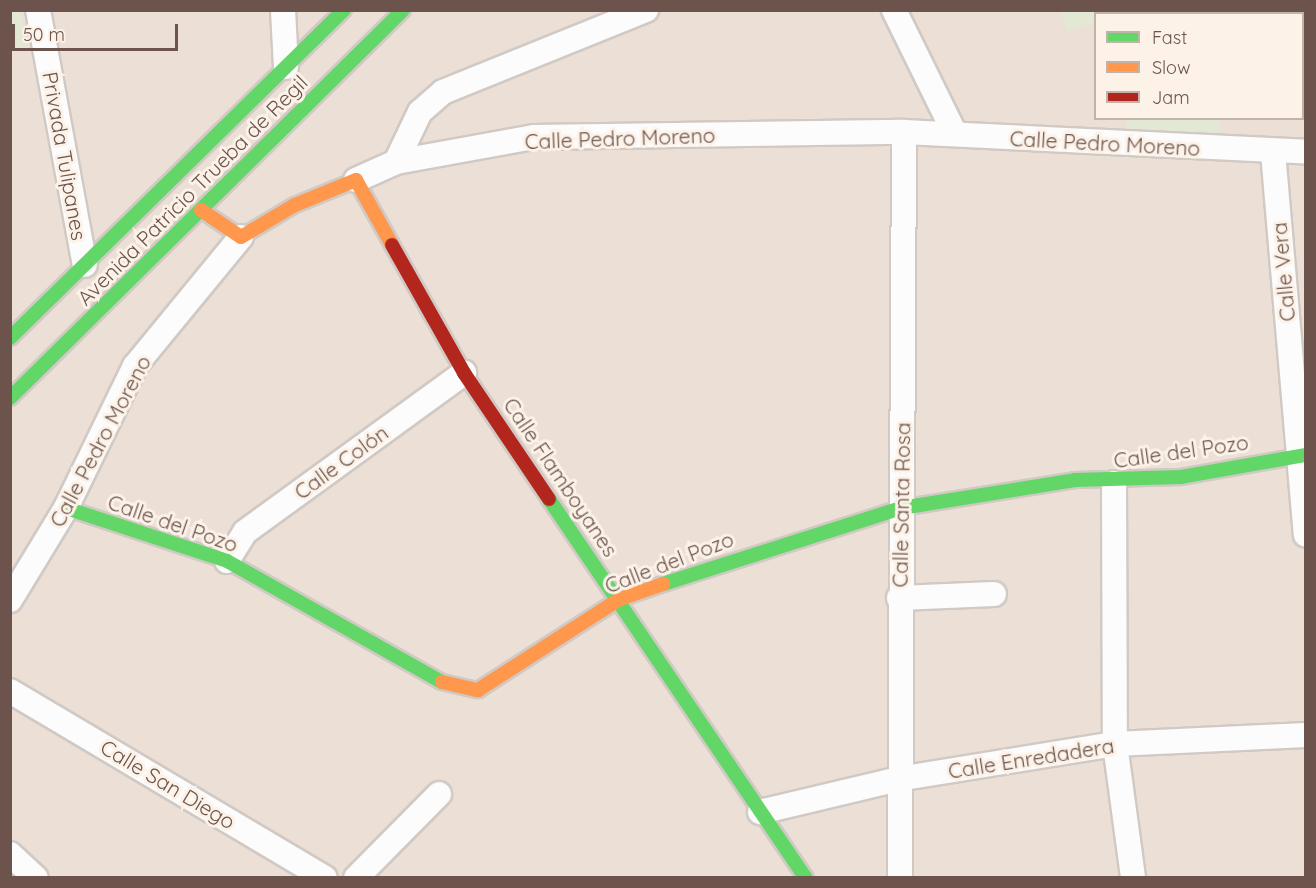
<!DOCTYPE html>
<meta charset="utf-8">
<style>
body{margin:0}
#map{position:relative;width:1316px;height:888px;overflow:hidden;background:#f3ede8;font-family:Quicksand,sans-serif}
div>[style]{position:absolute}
.residential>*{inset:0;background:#ebdfd6}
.green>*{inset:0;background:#e2e8d4}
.roads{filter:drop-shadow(2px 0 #d0c9c4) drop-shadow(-2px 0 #d0c9c4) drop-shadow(0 2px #d0c9c4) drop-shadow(0 -2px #d0c9c4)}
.street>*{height:24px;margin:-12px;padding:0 12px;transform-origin:12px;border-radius:12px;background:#fdfcfc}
.fast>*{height:14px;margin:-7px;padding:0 7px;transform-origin:7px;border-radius:7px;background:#63d668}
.slow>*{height:14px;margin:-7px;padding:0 7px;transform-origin:7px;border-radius:7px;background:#ff974d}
.jam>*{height:14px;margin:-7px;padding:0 7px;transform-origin:7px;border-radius:7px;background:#b3261e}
span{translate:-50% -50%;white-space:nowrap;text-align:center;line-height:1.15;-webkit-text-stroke:6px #fcf2e8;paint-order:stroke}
.street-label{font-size:21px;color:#6c544d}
.frame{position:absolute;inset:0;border:12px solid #6c544d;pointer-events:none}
.legend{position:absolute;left:1094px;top:12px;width:210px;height:108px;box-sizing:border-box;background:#fcf2e8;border:2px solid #c2b3aa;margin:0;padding:8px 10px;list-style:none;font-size:18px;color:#6c544d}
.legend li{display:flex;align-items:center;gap:12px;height:30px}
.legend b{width:30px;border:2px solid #c2b3aa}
.scale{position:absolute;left:12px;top:24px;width:166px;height:27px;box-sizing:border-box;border:3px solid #6c544d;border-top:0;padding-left:8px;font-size:18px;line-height:21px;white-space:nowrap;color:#6c544d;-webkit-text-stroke:4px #fcf2e8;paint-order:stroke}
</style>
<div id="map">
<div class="residential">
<i style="clip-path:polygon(evenodd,11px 11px,1305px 11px,1305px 877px,11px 877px,11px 11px,1096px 14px,1302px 14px,1302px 118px,1096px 118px,1096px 14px)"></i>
</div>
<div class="green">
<i style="clip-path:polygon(1189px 10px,1096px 14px,1095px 34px,1092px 24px,1067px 31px,1060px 11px)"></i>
<i style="clip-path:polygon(10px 11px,21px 11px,28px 47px,11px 52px)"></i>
<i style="clip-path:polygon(1265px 11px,1305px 11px,1305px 45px,1302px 14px)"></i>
<i style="clip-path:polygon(1124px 119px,1218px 119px,1222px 133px,1129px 131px)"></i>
</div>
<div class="roads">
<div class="street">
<i style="left:38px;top:10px;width:259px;rotate:79.6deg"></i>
<i style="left:283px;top:10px;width:57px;rotate:87deg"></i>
<i style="left:894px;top:10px;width:138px;rotate:63.8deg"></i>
<i style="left:1273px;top:152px;width:384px;rotate:85.1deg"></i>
<i style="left:396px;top:162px;width:55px;rotate:-64.4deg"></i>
<i style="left:420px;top:112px;width:30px;rotate:-41deg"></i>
<i style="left:443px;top:92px;width:219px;rotate:-22deg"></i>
<i style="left:356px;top:180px;width:44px;rotate:-24.2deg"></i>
<i style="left:396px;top:162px;width:140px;rotate:-10.3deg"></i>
<i style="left:534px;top:137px;width:370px;rotate:-0.8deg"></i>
<i style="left:904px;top:132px;width:402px;rotate:2.8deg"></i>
<i style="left:1114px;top:483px;width:261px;rotate:89.8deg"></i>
<i style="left:1115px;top:744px;width:135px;rotate:82.3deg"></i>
<i style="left:227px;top:561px;width:34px;rotate:-58deg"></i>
<i style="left:245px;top:532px;width:271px;rotate:-36deg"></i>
<i style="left:899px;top:598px;width:95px;rotate:-2.4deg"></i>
<i style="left:10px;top:600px;width:108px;rotate:-58.7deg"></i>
<i style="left:66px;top:508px;width:158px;rotate:-64.1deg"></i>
<i style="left:135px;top:366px;width:167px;rotate:-50.6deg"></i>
<i style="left:10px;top:691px;width:366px;rotate:30.7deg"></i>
<i style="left:760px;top:812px;width:142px;rotate:-13.4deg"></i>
<i style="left:898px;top:779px;width:220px;rotate:-9.2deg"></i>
<i style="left:1115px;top:744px;width:191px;rotate:-2.7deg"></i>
<i style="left:10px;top:854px;width:35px;rotate:43deg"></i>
<i style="left:356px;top:878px;width:118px;rotate:-45.3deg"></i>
<i style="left:900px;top:878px;width:746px;rotate:-89.69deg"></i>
</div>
<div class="fast">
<i style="left:10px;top:338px;width:468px;rotate:-44.5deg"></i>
<i style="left:10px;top:398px;width:552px;rotate:-44.63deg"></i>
<i style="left:549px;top:499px;width:458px;rotate:55.9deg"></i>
<i style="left:66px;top:508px;width:169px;rotate:18.2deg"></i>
<i style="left:227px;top:561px;width:247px;rotate:29.4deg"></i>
<i style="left:663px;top:584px;width:250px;rotate:-17.7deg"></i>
<i style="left:901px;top:508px;width:176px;rotate:-9.1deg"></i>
<i style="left:1075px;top:480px;width:106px;rotate:-1.6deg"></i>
<i style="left:1181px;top:477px;width:127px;rotate:-10deg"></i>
</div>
<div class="slow">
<i style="left:201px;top:210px;width:48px;rotate:34deg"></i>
<i style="left:241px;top:237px;width:63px;rotate:-30.7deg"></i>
<i style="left:295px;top:205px;width:66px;rotate:-22.3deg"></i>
<i style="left:356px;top:180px;width:74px;rotate:61deg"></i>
<i style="left:442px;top:682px;width:37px;rotate:13deg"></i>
<i style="left:478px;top:690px;width:169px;rotate:-32.7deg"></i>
<i style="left:620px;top:599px;width:46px;rotate:-19.2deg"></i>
</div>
<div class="jam">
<i style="left:392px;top:245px;width:147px;rotate:60.6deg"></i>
<i style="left:464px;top:373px;width:152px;rotate:56deg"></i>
</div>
</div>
<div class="street-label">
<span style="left:620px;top:138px;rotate:-2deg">Calle Pedro Moreno</span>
<span style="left:1105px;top:143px;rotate:3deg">Calle Pedro Moreno</span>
<span style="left:65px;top:156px;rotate:80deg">Privada Tulipanes</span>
<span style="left:192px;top:190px;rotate:-45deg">Avenida Patricio Trueba de Regil</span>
<span style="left:1283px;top:272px;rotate:-95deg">Calle Vera</span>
<span style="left:100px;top:441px;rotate:-62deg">Calle Pedro Moreno</span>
<span style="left:1181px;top:451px;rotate:-8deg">Calle del Pozo</span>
<span style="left:341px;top:462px;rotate:-36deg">Calle Colón</span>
<span style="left:561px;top:477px;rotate:56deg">Calle Flamboyanes</span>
<span style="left:901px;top:505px;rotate:-89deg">Calle Santa Rosa</span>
<span style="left:173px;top:523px;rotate:19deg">Calle del Pozo</span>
<span style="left:669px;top:562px;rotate:-21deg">Calle del Pozo</span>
<span style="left:1031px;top:758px;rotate:-9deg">Calle Enredadera</span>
<span style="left:168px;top:784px;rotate:31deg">Calle San Diego</span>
</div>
<div class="frame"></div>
<ul class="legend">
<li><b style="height:8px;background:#63d668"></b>Fast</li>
<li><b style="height:8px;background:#ff974d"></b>Slow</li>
<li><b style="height:8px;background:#b3261e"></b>Jam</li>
</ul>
<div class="scale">50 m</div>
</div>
